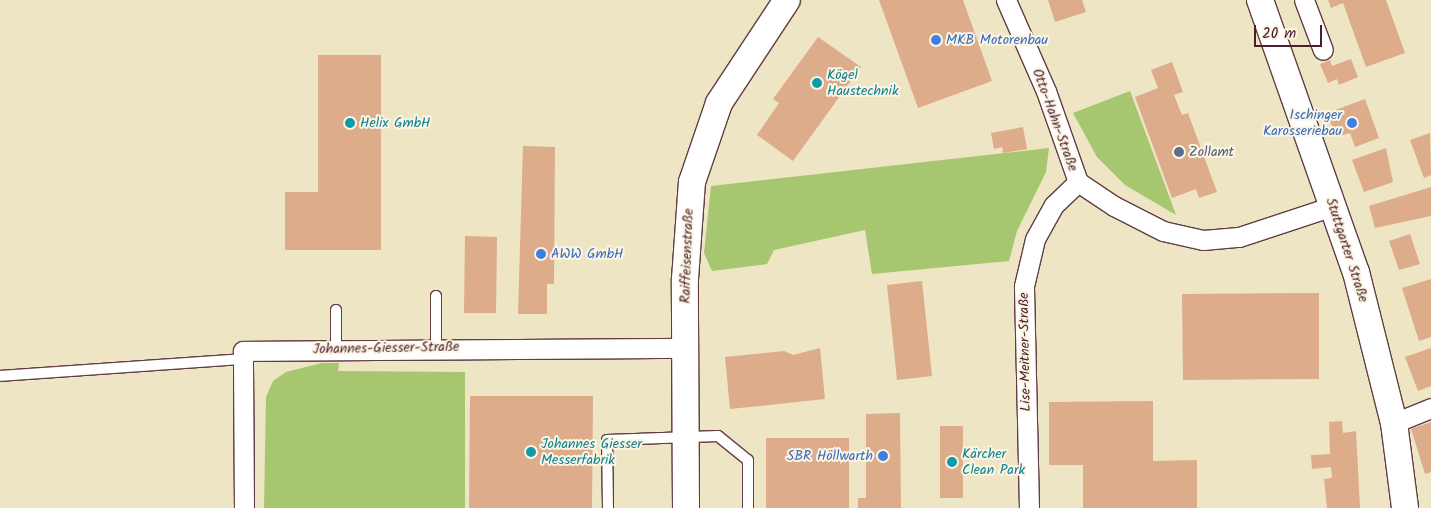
<!DOCTYPE html>
<meta charset="utf-8">
<style>
body{margin:0}
#map{position:relative;width:1431px;height:508px;overflow:hidden;background:#eee5c5;font-family:Kalam,sans-serif}
div>[style]{position:absolute}
.green>*{inset:0;background:#a6c66f}
.building>*{inset:0;background:#dcac8b}
.roads{filter:drop-shadow(1px 0 #633d42) drop-shadow(-1px 0 #633d42) drop-shadow(0 1px #633d42) drop-shadow(0 -1px #633d42)}
.lane>*{height:10px;margin:-5px;padding:0 5px;transform-origin:5px;border-radius:5px;background:#fff}
.street>*{height:19px;margin:-9.5px;padding:0 9.5px;transform-origin:9.5px;border-radius:9.5px;background:#fff}
.secondary>*{height:26px;margin:-13px;padding:0 13px;transform-origin:13px;border-radius:13px;background:#fff}
.dots>*{width:14px;height:14px;translate:-50% -50%;box-sizing:border-box;border:2px solid #fcf5e5;border-radius:50%}
span{translate:-50% -50%;white-space:nowrap;text-align:center;line-height:1.15;-webkit-text-stroke:4px #fcf5e5;paint-order:stroke}
.shop-label{font-size:14px;color:#366cbe}
.left{translate:0 -50%;text-align:left}
.right{translate:-100% -50%;text-align:right}
.culture-label{font-size:14px;color:#0d838f}
.street-label{font-size:14px;color:#4a1f2b}
.service-label{font-size:14px;color:#4e5e75}
.scale{position:absolute;left:1254px;top:25px;width:68px;height:22px;box-sizing:border-box;border:2px solid #4a1f2b;border-top:0;padding-left:6px;font-size:15px;line-height:18px;white-space:nowrap;color:#4a1f2b;-webkit-text-stroke:4px #fcf5e5;paint-order:stroke}
</style>
<div id="map">
<div class="green">
<i style="clip-path:polygon(1130px 91px,1176px 215px,1125px 185px,1097px 157px,1073px 113px)"></i>
<i style="clip-path:polygon(1049px 148px,1046px 172px,1017px 231px,1009px 261px,872px 274px,865px 230px,774px 250px,767px 264px,712px 271px,704px 253px,711px 186px)"></i>
<i style="clip-path:polygon(322px 363px,339px 363px,338px 371px,465px 372px,465px 508px,264px 508px,266px 397px,273px 381px,286px 372px)"></i>
</div>
<div class="building">
<i style="clip-path:polygon(879px 0,963px 0,992px 81px,918px 108px)"></i>
<i style="clip-path:polygon(1048px 0,1082px 0,1086px 12px,1055px 22px)"></i>
<i style="clip-path:polygon(1328px 0,1386px 0,1405px 53px,1366px 67px,1343px 3px,1331px 8px)"></i>
<i style="clip-path:polygon(818px 37px,861px 67px,793px 161px,757px 135px,779px 103px,773px 99px)"></i>
<i style="clip-path:polygon(318px 55px,381px 55px,381px 250px,285px 250px,285px 192px,318px 192px)"></i>
<i style="clip-path:polygon(1351px 59px,1358px 77px,1339px 85px,1337px 79px,1328px 83px,1320px 64px,1330px 60px,1332px 66px)"></i>
<i style="clip-path:polygon(1172px 62px,1183px 92px,1174px 95px,1182px 115px,1188px 113px,1217px 192px,1199px 198px,1196px 189px,1172px 198px,1135px 97px,1158px 88px,1151px 70px)"></i>
<i style="clip-path:polygon(1365px 99px,1379px 138px,1355px 147px,1350px 133px,1336px 137px,1327px 113px)"></i>
<i style="clip-path:polygon(1023px 127px,1027px 149px,1003px 153px,1002px 147px,994px 149px,991px 133px)"></i>
<i style="clip-path:polygon(1430px 133px,1431px 175px,1424px 178px,1410px 140px)"></i>
<i style="clip-path:polygon(523px 146px,555px 147px,554px 284px,547px 284px,547px 314px,518px 314px)"></i>
<i style="clip-path:polygon(1386px 148px,1393px 182px,1364px 192px,1352px 160px)"></i>
<i style="clip-path:polygon(1431px 187px,1431px 216px,1375px 228px,1369px 206px)"></i>
<i style="clip-path:polygon(1410px 234px,1420px 264px,1399px 270px,1389px 241px)"></i>
<i style="clip-path:polygon(465px 236px,497px 237px,496px 313px,464px 313px)"></i>
<i style="clip-path:polygon(1431px 279px,1431px 337px,1419px 341px,1402px 288px)"></i>
<i style="clip-path:polygon(922px 281px,932px 376px,897px 380px,887px 285px)"></i>
<i style="clip-path:polygon(1319px 293px,1319px 379px,1183px 380px,1182px 294px)"></i>
<i style="clip-path:polygon(820px 348px,825px 399px,730px 409px,725px 357px,784px 351px,793px 355px)"></i>
<i style="clip-path:polygon(1431px 348px,1431px 386px,1418px 391px,1405px 357px)"></i>
<i style="clip-path:polygon(470px 396px,593px 396px,592px 508px,469px 508px)"></i>
<i style="clip-path:polygon(1153px 401px,1153px 461px,1197px 460px,1197px 508px,1083px 508px,1083px 465px,1049px 465px,1049px 402px)"></i>
<i style="clip-path:polygon(900px 413px,901px 508px,858px 508px,858px 498px,866px 498px,866px 414px)"></i>
<i style="clip-path:polygon(1342px 421px,1343px 433px,1356px 431px,1360px 508px,1327px 508px,1324px 479px,1332px 478px,1331px 467px,1312px 469px,1311px 455px,1330px 454px,1329px 422px)"></i>
<i style="clip-path:polygon(1431px 422px,1431px 472px,1425px 474px,1411px 429px)"></i>
<i style="clip-path:polygon(940px 426px,963px 426px,963px 498px,940px 498px)"></i>
<i style="clip-path:polygon(766px 438px,849px 438px,849px 508px,766px 508px)"></i>
</div>
<div class="roads">
<div class="lane">
<i style="left:436px;top:347px;width:51px;rotate:-90deg"></i>
<i style="left:336px;top:348px;width:38px;rotate:-90deg"></i>
<i style="left:0;top:376px;width:244px;rotate:-4deg"></i>
<i style="left:608px;top:508px;width:68px;rotate:-90.8deg"></i>
<i style="left:607px;top:440px;width:111px;rotate:-2.1deg"></i>
<i style="left:718px;top:436px;width:38px;rotate:39deg"></i>
<i style="left:748px;top:460px;width:48px;rotate:90deg"></i>
</div>
<div class="street">
<i style="left:1006px;top:0;width:99px;rotate:66.3deg"></i>
<i style="left:1046px;top:91px;width:96px;rotate:70.6deg"></i>
<i style="left:1078px;top:182px;width:43px;rotate:33.7deg"></i>
<i style="left:1114px;top:206px;width:55px;rotate:27deg"></i>
<i style="left:1163px;top:231px;width:41px;rotate:12.7deg"></i>
<i style="left:1203px;top:240px;width:36px;rotate:-5deg"></i>
<i style="left:1239px;top:237px;width:99px;rotate:-18.3deg"></i>
<i style="left:1304px;top:0;width:53px;rotate:69.2deg"></i>
<i style="left:1394px;top:423px;width:40px;rotate:-22deg"></i>
<i style="left:244px;top:508px;width:157px;rotate:-90.4deg"></i>
<i style="left:243px;top:351px;width:443px;rotate:-0.4deg"></i>
<i style="left:1029px;top:508px;width:222px;rotate:-91.3deg"></i>
<i style="left:1024px;top:286px;width:48px;rotate:-76.8deg"></i>
<i style="left:1035px;top:239px;width:39px;rotate:-61deg"></i>
<i style="left:1054px;top:205px;width:33px;rotate:-44deg"></i>
</div>
<div class="secondary">
<i style="left:1260px;top:0;width:288px;rotate:70.6deg"></i>
<i style="left:1356px;top:272px;width:156px;rotate:75.9deg"></i>
<i style="left:1394px;top:423px;width:86px;rotate:82.6deg"></i>
<i style="left:686px;top:508px;width:229px;rotate:-90.3deg"></i>
<i style="left:685px;top:279px;width:97px;rotate:-85.9deg"></i>
<i style="left:692px;top:182px;width:83px;rotate:-71.1deg"></i>
<i style="left:719px;top:103px;width:123px;rotate:-56.6deg"></i>
</div>
</div>
<div class="dots">
<i style="left:936px;top:40px;background:#3f7fe0"></i>
<i style="left:817px;top:83px;background:#0f9aa8"></i>
<i style="left:350px;top:123px;background:#0f9aa8"></i>
<i style="left:1352px;top:123px;background:#3f7fe0"></i>
<i style="left:1179px;top:152px;background:#5c6f8a"></i>
<i style="left:541px;top:254px;background:#3f7fe0"></i>
<i style="left:531px;top:452px;background:#0f9aa8"></i>
<i style="left:883px;top:456px;background:#3f7fe0"></i>
<i style="left:952px;top:462px;background:#0f9aa8"></i>
</div>
<div class="shop-label">
<span class="left" style="left:946px;top:40px">MKB Motorenbau</span>
<span class="right" style="left:1342px;top:123px">Ischinger<br>Karosseriebau</span>
<span class="left" style="left:551px;top:254px">AWW GmbH</span>
<span class="right" style="left:873px;top:456px">SBR Höllwarth</span>
</div>
<div class="culture-label">
<span class="left" style="left:827px;top:83px">Kögel<br>Haustechnik</span>
<span class="left" style="left:360px;top:123px">Helix GmbH</span>
<span class="left" style="left:541px;top:452px">Johannes Giesser<br>Messerfabrik</span>
<span class="left" style="left:962px;top:462px">Kärcher<br>Clean Park</span>
</div>
<div class="street-label">
<span style="left:1055px;top:120px;rotate:70deg">Otto-Hahn-Straße</span>
<span style="left:1347px;top:250px;rotate:72deg">Stuttgarter Straße</span>
<span style="left:687px;top:256px;rotate:-88deg">Raiffeisenstraße</span>
<span style="left:386px;top:348px;rotate:-1deg">Johannes-Giesser-Straße</span>
<span style="left:1025px;top:352px;rotate:-91deg">Lise-Meitner-Straße</span>
</div>
<div class="service-label">
<span class="left" style="left:1189px;top:152px">Zollamt</span>
</div>
<div class="scale">20 m</div>
</div>
